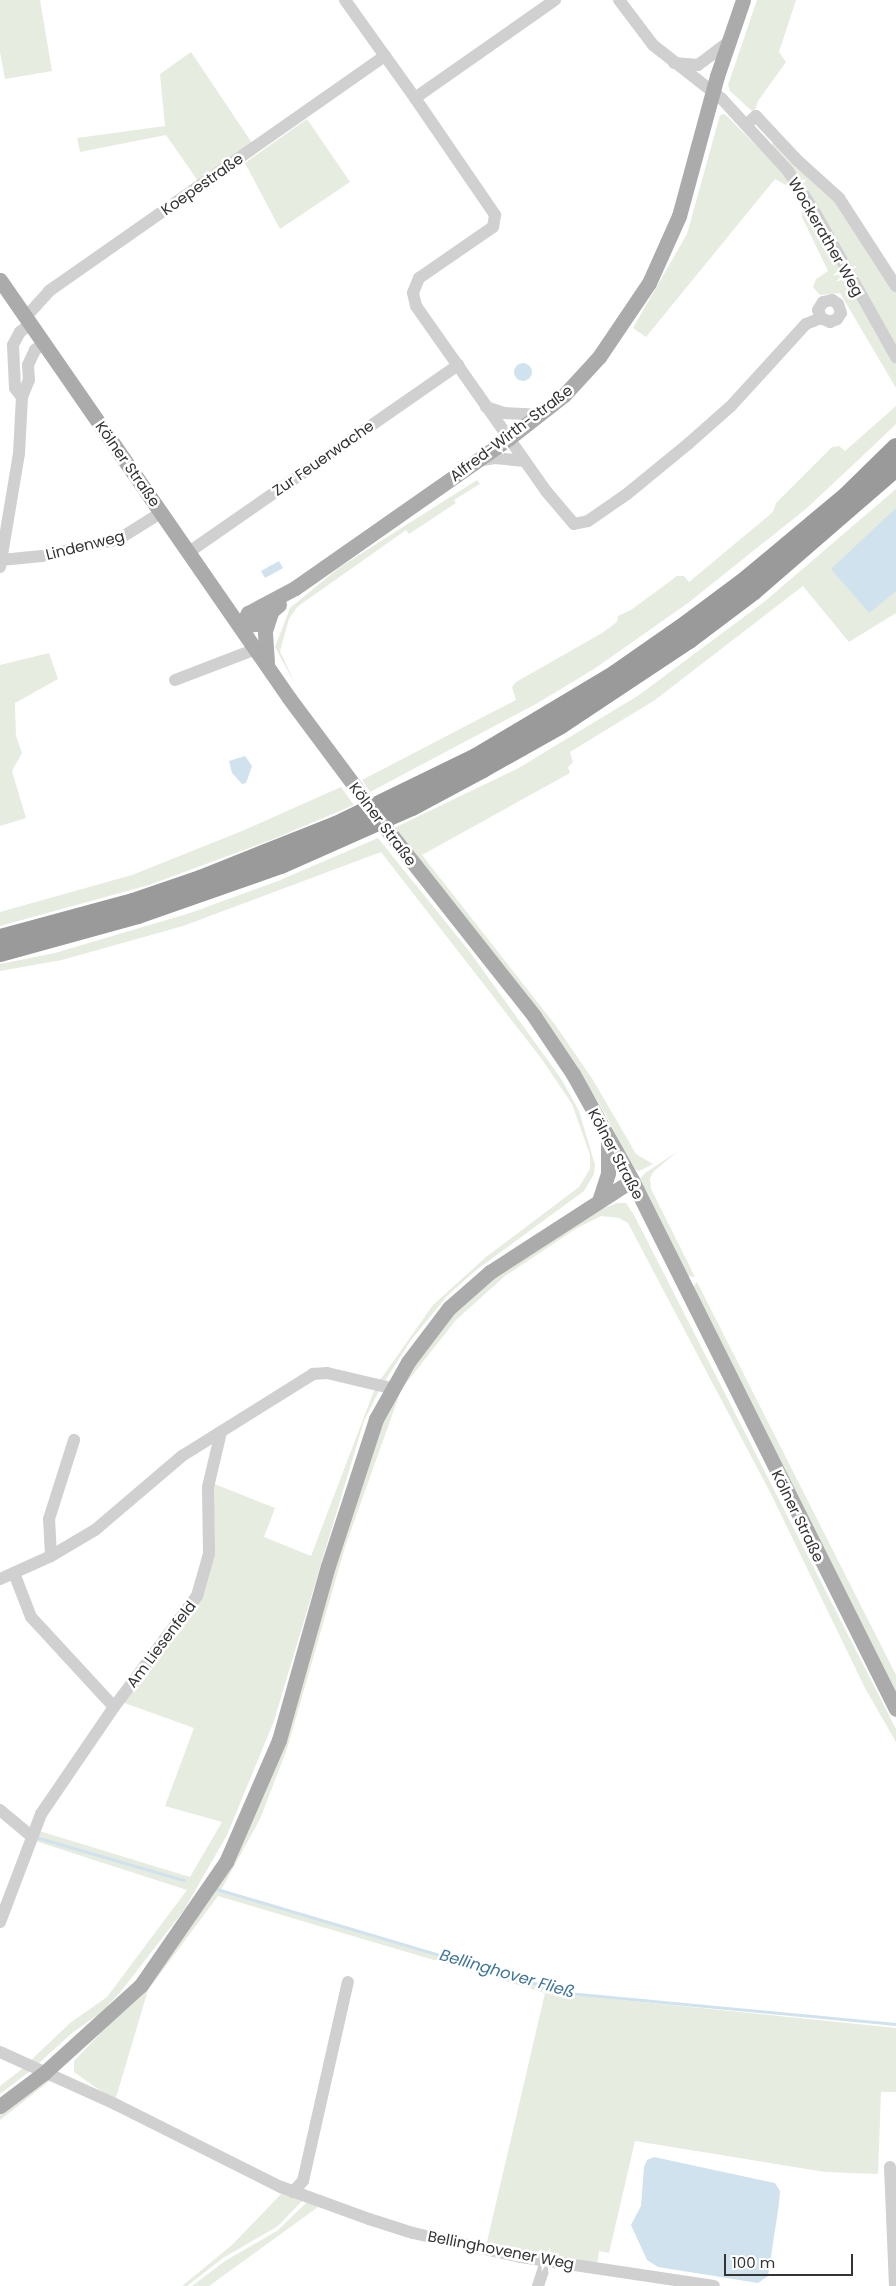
<!DOCTYPE html>
<meta charset="utf-8">
<style>
body{margin:0}
#map{position:relative;width:896px;height:2286px;overflow:hidden;background:#fff;font-family:Poppins,sans-serif}
div>[style]{position:absolute}
.green>*{inset:0;background:#e6ecdf}
.water>*{inset:0;background:#cfe2ee}
.round{border-radius:50%}
.stream>*{height:2.5px;margin:-1.25px;padding:0 1.25px;transform-origin:1.25px;border-radius:1.25px;background:#cfe2ee}
.minor>*{height:12px;margin:-6px;padding:0 6px;transform-origin:6px;border-radius:6px;background:#d0d0d0}
.major>*{height:15px;margin:-7.5px;padding:0 7.5px;transform-origin:7.5px;border-radius:7.5px;background:#ababab}
.highway>*{height:18px;margin:-9px;padding:0 9px;transform-origin:9px;border-radius:9px;background:#9a9a9a}
span{translate:-50% -50%;white-space:nowrap;text-align:center;line-height:1.15;-webkit-text-stroke:5px #fff;paint-order:stroke}
.street-label{font-size:15px;color:#333}
.water-label{font-size:16px;color:#3f7597;font-style:italic}
.scale{position:absolute;left:724px;top:2254px;width:129px;height:22px;box-sizing:border-box;border:2px solid #333;border-top:0;padding-left:6px;font-size:15px;line-height:18px;white-space:nowrap;color:#333;-webkit-text-stroke:4px #fff;paint-order:stroke}
</style>
<div id="map">
<div class="green">
<i style="clip-path:polygon(0 0,40px 0,52px 71px,5px 79px,0 52px)"></i>
<i style="clip-path:polygon(757px 0,796px 0,779px 52px,786px 62px,758px 101px,754px 113px,730px 91px,728px 85px)"></i>
<i style="clip-path:polygon(191px 52px,252px 143px,198px 181px,166px 135px,80px 152px,77px 138px,165px 126px,160px 74px)"></i>
<i style="clip-path:polygon(725px 114px,795px 185px,786px 185px,775px 179px,646px 337px,633px 328px,687px 234px,720px 115px)"></i>
<i style="clip-path:polygon(307px 119px,350px 182px,280px 229px,245px 163px)"></i>
<i style="clip-path:polygon(773px 139px,834px 197px,896px 290px,896px 350px,772px 145px)"></i>
<i style="clip-path:polygon(802px 199px,896px 363px,896px 388px,840px 293px,820px 295px,813px 287px,816px 279px,828px 271px,802px 217px)"></i>
<i style="clip-path:polygon(896px 406px,896px 424px,873px 446px,807px 508px,688px 603px,594px 669px,536px 704px,370px 792px,362px 780px,516px 700px,512px 687px,516px 682px,602px 633px,617px 622px,618px 616px,631px 610px,677px 576px,684px 576px,689px 582px,773px 512px,776px 503px,832px 447px,839px 446px,845px 451px)"></i>
<i style="clip-path:polygon(477px 480px,480px 484px,454px 500px,456px 503px,409px 534px,406px 530px,297px 607px,289px 619px,280px 651px,295px 684px,275px 647px,290px 608px,340px 567px)"></i>
<i style="clip-path:polygon(896px 489px,896px 613px,849px 642px,803px 586px,655px 700px,570px 752px,573px 762px,568px 767px,570px 773px,422px 855px,556px 1026px,593px 1080px,636px 1154px,653px 1164px,639px 1171px,633px 1168px,605px 1113px,572px 1060px,394px 828px,517px 769px,639px 695px,764px 602px)"></i>
<i style="clip-path:polygon(49px 653px,58px 679px,15px 703px,16px 736px,22px 753px,12px 771px,26px 818px,0 826px,0 665px)"></i>
<i style="clip-path:polygon(341px 787px,354px 805px,271px 840px,149px 885px,0 926px,0 912px,132px 875px,242px 831px)"></i>
<i style="clip-path:polygon(378px 838px,469px 951px,562px 1080px,579px 1111px,595px 1165px,594px 1174px,584px 1191px,475px 1271px,447px 1296px,411px 1340px,383px 1384px,378px 1383px,433px 1305px,486px 1257px,579px 1187px,590px 1169px,590px 1155px,572px 1104px,541px 1058px,381px 852px,183px 926px,62px 960px,0 971px,0 964px,55px 953px,190px 913px,278px 881px)"></i>
<i style="clip-path:polygon(677px 1152px,654px 1171px,650px 1178px,651px 1189px,695px 1277px,686px 1276px,640px 1179px,645px 1173px)"></i>
<i style="clip-path:polygon(618px 1203px,626px 1203px,634px 1215px,896px 1729px,896px 1742px,865px 1688px,772px 1496px,628px 1223px,619px 1218px,601px 1216px,577px 1228px,505px 1276px,456px 1320px,403px 1387px,423px 1347px,472px 1293px,589px 1213px)"></i>
<i style="clip-path:polygon(697px 1282px,896px 1675px,896px 1693px,693px 1287px)"></i>
<i style="clip-path:polygon(375px 1388px,380px 1389px,364px 1421px,274px 1721px,227px 1835px,184px 1910px,122px 1990px,102px 2012px,72px 2033px,37px 2065px,29px 2062px,70px 2023px,107px 1997px,187px 1890px,32px 1840px,36px 1830px,190px 1877px,222px 1822px,165px 1806px,194px 1728px,119px 1701px,198px 1600px,212px 1483px,275px 1508px,264px 1537px,311px 1556px)"></i>
<i style="clip-path:polygon(396px 1392px,400px 1393px,345px 1547px,287px 1749px,260px 1819px,221px 1890px,573px 1995px,896px 2028px,896px 2092px,881px 2092px,878px 2174px,825px 2172px,635px 2141px,609px 2253px,599px 2251px,597px 2266px,486px 2246px,545px 1993px,218px 1896px,148px 1990px,115px 2101px,74px 2072px,74px 2061px,154px 1977px,216px 1886px,323px 1605px,388px 1403px)"></i>
<i style="clip-path:polygon(26px 2066px,30px 2071px,0 2094px,0 2086px)"></i>
<i style="clip-path:polygon(45px 2077px,52px 2079px,0 2120px,0 2112px)"></i>
<i style="clip-path:polygon(284px 2191px,304px 2199px,278px 2226px,223px 2258px,187px 2286px,182px 2286px,232px 2245px)"></i>
<i style="clip-path:polygon(308px 2201px,318px 2207px,209px 2286px,192px 2286px,225px 2261px,277px 2231px)"></i>
</div>
<div class="water">
<i class="round" style="left:514px;top:363px;width:18px;height:18px"></i>
<i style="clip-path:polygon(896px 508px,896px 591px,869px 613px,831px 569px)"></i>
<i style="clip-path:polygon(279px 561px,283px 568px,265px 578px,261px 571px)"></i>
<i style="clip-path:polygon(245px 756px,252px 766px,246px 783px,242px 784px,232px 773px,229px 761px)"></i>
<i style="clip-path:polygon(654px 2157px,775px 2183px,780px 2191px,779px 2204px,768px 2276px,758px 2283px,658px 2267px,647px 2260px,631px 2225px,641px 2206px,644px 2167px,647px 2160px)"></i>
</div>
<div class="stream">
<i style="left:39px;top:1838px;width:151px;rotate:16.2deg"></i>
<i style="left:217px;top:1889px;width:366px;rotate:16.5deg"></i>
<i style="left:568px;top:1993px;width:329px;rotate:5.4deg"></i>
</div>
<div class="minor">
<i style="left:345px;top:0;width:69px;rotate:54.5deg"></i>
<i style="left:619px;top:0;width:56px;rotate:52.9deg"></i>
<i style="left:653px;top:45px;width:88px;rotate:38deg"></i>
<i style="left:722px;top:99px;width:98px;rotate:47.5deg"></i>
<i style="left:788px;top:171px;width:45px;rotate:56.7deg"></i>
<i style="left:813px;top:209px;width:170px;rotate:60.7deg"></i>
<i style="left:674px;top:63px;width:24px;rotate:5deg"></i>
<i style="left:698px;top:65px;width:36px;rotate:-37deg"></i>
<i style="left:415px;top:98px;width:142px;rotate:55.6deg"></i>
<i style="left:495px;top:215px;width:12px;rotate:99deg"></i>
<i style="left:493px;top:227px;width:90px;rotate:145.4deg"></i>
<i style="left:419px;top:278px;width:16px;rotate:112deg"></i>
<i style="left:413px;top:293px;width:13px;rotate:77deg"></i>
<i style="left:416px;top:306px;width:226px;rotate:54.9deg"></i>
<i style="left:546px;top:491px;width:43px;rotate:49.7deg"></i>
<i style="left:574px;top:524px;width:14px;rotate:-12deg"></i>
<i style="left:588px;top:521px;width:47px;rotate:-34.7deg"></i>
<i style="left:627px;top:494px;width:79px;rotate:-39.3deg"></i>
<i style="left:688px;top:444px;width:57px;rotate:-41.5deg"></i>
<i style="left:731px;top:406px;width:111px;rotate:-47.6deg"></i>
<i style="left:806px;top:324px;width:16px;rotate:-22deg"></i>
<i style="left:821px;top:318px;width:10px;rotate:24deg"></i>
<i style="left:830px;top:322px;width:8px;rotate:-23deg"></i>
<i style="left:837px;top:319px;width:7px;rotate:-56deg"></i>
<i style="left:841px;top:313px;width:9px;rotate:-108deg"></i>
<i style="left:838px;top:304px;width:7px;rotate:-146deg"></i>
<i style="left:832px;top:300px;width:9px;rotate:167deg"></i>
<i style="left:823px;top:302px;width:9px;rotate:122deg"></i>
<i style="left:818px;top:310px;width:9px;rotate:69deg"></i>
<i style="left:747px;top:124px;width:12px;rotate:-42deg"></i>
<i style="left:756px;top:116px;width:60px;rotate:47deg"></i>
<i style="left:797px;top:160px;width:57px;rotate:42.1deg"></i>
<i style="left:839px;top:198px;width:105px;rotate:57.1deg"></i>
<i style="left:25px;top:318px;width:36px;rotate:-48deg"></i>
<i style="left:49px;top:291px;width:410px;rotate:-35deg"></i>
<i style="left:385px;top:56px;width:52px;rotate:54.5deg"></i>
<i style="left:415px;top:98px;width:171px;rotate:-35deg"></i>
<i style="left:22px;top:397px;width:11px;rotate:-128deg"></i>
<i style="left:15px;top:388px;width:43px;rotate:-92.7deg"></i>
<i style="left:13px;top:345px;width:15px;rotate:-62deg"></i>
<i style="left:20px;top:332px;width:13px;rotate:-39deg"></i>
<i style="left:486px;top:407px;width:19px;rotate:18deg"></i>
<i style="left:504px;top:413px;width:35px;rotate:3deg"></i>
<i style="left:477px;top:461px;width:18px;rotate:-9deg"></i>
<i style="left:495px;top:458px;width:30px;rotate:6deg"></i>
<i style="left:189px;top:552px;width:328px;rotate:-34.8deg"></i>
<i style="left:1px;top:560px;width:41px;rotate:-5.6deg"></i>
<i style="left:42px;top:556px;width:79px;rotate:-12.4deg"></i>
<i style="left:119px;top:539px;width:51px;rotate:-32.1deg"></i>
<i style="left:0;top:567px;width:115px;rotate:-80.5deg"></i>
<i style="left:19px;top:454px;width:57px;rotate:-87deg"></i>
<i style="left:22px;top:397px;width:18px;rotate:-68deg"></i>
<i style="left:29px;top:380px;width:15px;rotate:-94deg"></i>
<i style="left:28px;top:365px;width:17px;rotate:-65deg"></i>
<i style="left:35px;top:350px;width:11px;rotate:-38deg"></i>
<i style="left:175px;top:680px;width:87px;rotate:-20.9deg"></i>
<i style="left:51px;top:1556px;width:37px;rotate:-93deg"></i>
<i style="left:49px;top:1519px;width:83px;rotate:-72.4deg"></i>
<i style="left:14px;top:1573px;width:47px;rotate:68.9deg"></i>
<i style="left:31px;top:1617px;width:122px;rotate:47.3deg"></i>
<i style="left:0;top:1579px;width:56px;rotate:-24.3deg"></i>
<i style="left:51px;top:1556px;width:51px;rotate:-30.6deg"></i>
<i style="left:95px;top:1530px;width:114px;rotate:-40.4deg"></i>
<i style="left:182px;top:1456px;width:155px;rotate:-32deg"></i>
<i style="left:313px;top:1374px;width:14px;rotate:-4deg"></i>
<i style="left:327px;top:1373px;width:66px;rotate:13.2deg"></i>
<i style="left:0;top:1810px;width:40px;rotate:40deg"></i>
<i style="left:0;top:1922px;width:116px;rotate:-69.2deg"></i>
<i style="left:41px;top:1814px;width:130px;rotate:-55.7deg"></i>
<i style="left:114px;top:1707px;width:139px;rotate:-53.2deg"></i>
<i style="left:197px;top:1596px;width:44px;rotate:-74.1deg"></i>
<i style="left:209px;top:1554px;width:67px;rotate:-90.9deg"></i>
<i style="left:208px;top:1487px;width:57px;rotate:-76.7deg"></i>
<i style="left:0;top:2052px;width:126px;rotate:24.3deg"></i>
<i style="left:115px;top:2104px;width:186px;rotate:26.6deg"></i>
<i style="left:281px;top:2187px;width:94px;rotate:20deg"></i>
<i style="left:369px;top:2219px;width:46px;rotate:17.7deg"></i>
<i style="left:413px;top:2233px;width:111px;rotate:12.5deg"></i>
<i style="left:521px;top:2257px;width:195px;rotate:8.5deg"></i>
<i style="left:890px;top:2167px;width:119px;rotate:87.6deg"></i>
<i style="left:293px;top:2192px;width:15px;rotate:-48deg"></i>
<i style="left:303px;top:2181px;width:204px;rotate:-77.3deg"></i>
<i style="left:538px;top:2286px;width:26px;rotate:-72deg"></i>
</div>
<div class="major">
<i style="left:0;top:280px;width:508px;rotate:55.34deg"></i>
<i style="left:289px;top:698px;width:172px;rotate:53.3deg"></i>
<i style="left:392px;top:836px;width:229px;rotate:51.7deg"></i>
<i style="left:534px;top:1016px;width:70px;rotate:56.1deg"></i>
<i style="left:573px;top:1074px;width:121px;rotate:60.9deg"></i>
<i style="left:632px;top:1180px;width:591px;rotate:63.48deg"></i>
<i style="left:241px;top:626px;width:15px;rotate:-62deg"></i>
<i style="left:248px;top:613px;width:53px;rotate:-28deg"></i>
<i style="left:295px;top:588px;width:261px;rotate:-35deg"></i>
<i style="left:509px;top:438px;width:70px;rotate:-38deg"></i>
<i style="left:564px;top:395px;width:52px;rotate:-47.4deg"></i>
<i style="left:599px;top:357px;width:89px;rotate:-56deg"></i>
<i style="left:649px;top:283px;width:73px;rotate:-65.9deg"></i>
<i style="left:679px;top:216px;width:145px;rotate:-74.8deg"></i>
<i style="left:717px;top:76px;width:80px;rotate:-71.1deg"></i>
<i style="left:241px;top:626px;width:15px;rotate:-8deg"></i>
<i style="left:256px;top:624px;width:30px;rotate:-40deg"></i>
<i style="left:267px;top:662px;width:31px;rotate:-94deg"></i>
<i style="left:265px;top:631px;width:19px;rotate:-72deg"></i>
<i style="left:600px;top:1198px;width:26px;rotate:-72deg"></i>
<i style="left:608px;top:1173px;width:32px;rotate:-90deg"></i>
<i style="left:0;top:2106px;width:55px;rotate:-36.9deg"></i>
<i style="left:44px;top:2073px;width:131px;rotate:-42.2deg"></i>
<i style="left:141px;top:1985px;width:150px;rotate:-55.4deg"></i>
<i style="left:226px;top:1862px;width:133px;rotate:-66.5deg"></i>
<i style="left:279px;top:1740px;width:181px;rotate:-74.3deg"></i>
<i style="left:328px;top:1566px;width:155px;rotate:-71.9deg"></i>
<i style="left:376px;top:1419px;width:65px;rotate:-60.7deg"></i>
<i style="left:408px;top:1362px;width:68px;rotate:-52.8deg"></i>
<i style="left:449px;top:1308px;width:55px;rotate:-41.3deg"></i>
<i style="left:490px;top:1272px;width:169px;rotate:-32.9deg"></i>
</div>
<div class="highway">
<i style="left:0;top:938px;width:138px;rotate:-15.1deg"></i>
<i style="left:133px;top:902px;width:71px;rotate:-18.9deg"></i>
<i style="left:200px;top:879px;width:146px;rotate:-21.7deg"></i>
<i style="left:336px;top:825px;width:156px;rotate:-25.9deg"></i>
<i style="left:476px;top:757px;width:162px;rotate:-30.8deg"></i>
<i style="left:615px;top:674px;width:80px;rotate:-34.9deg"></i>
<i style="left:681px;top:628px;width:77px;rotate:-36.6deg"></i>
<i style="left:743px;top:582px;width:134px;rotate:-39.9deg"></i>
<i style="left:846px;top:496px;width:70px;rotate:-44.4deg"></i>
<i style="left:0;top:953px;width:143px;rotate:-15.4deg"></i>
<i style="left:138px;top:915px;width:151px;rotate:-19.3deg"></i>
<i style="left:281px;top:865px;width:143px;rotate:-23.9deg"></i>
<i style="left:412px;top:807px;width:81px;rotate:-28.2deg"></i>
<i style="left:483px;top:769px;width:90px;rotate:-29.4deg"></i>
<i style="left:561px;top:725px;width:154px;rotate:-33.6deg"></i>
<i style="left:689px;top:640px;width:81px;rotate:-37deg"></i>
<i style="left:754px;top:591px;width:188px;rotate:-40.9deg"></i>
</div>
<div class="street-label">
<span style="left:202px;top:184px;rotate:-35deg">Koepestraße</span>
<span style="left:826px;top:237px;rotate:60deg">Wockerather Weg</span>
<span style="left:511px;top:433px;rotate:-37deg">Alfred-Wirth-Straße</span>
<span style="left:323px;top:458px;rotate:-35deg">Zur Feuerwache</span>
<span style="left:128px;top:464px;rotate:55deg">Kölner Straße</span>
<span style="left:85px;top:545px;rotate:-14deg">Lindenweg</span>
<span style="left:383px;top:824px;rotate:53deg">Kölner Straße</span>
<span style="left:616px;top:1154px;rotate:62deg">Kölner Straße</span>
<span style="left:798px;top:1516px;rotate:64deg">Kölner Straße</span>
<span style="left:161px;top:1644px;rotate:-53deg">Am Liesenfeld</span>
<span style="left:501px;top:2250px;rotate:11deg">Bellinghovener Weg</span>
</div>
<div class="water-label">
<span style="left:507px;top:1974px;rotate:16deg">Bellinghover Fließ</span>
</div>
<div class="scale">100 m</div>
</div>
